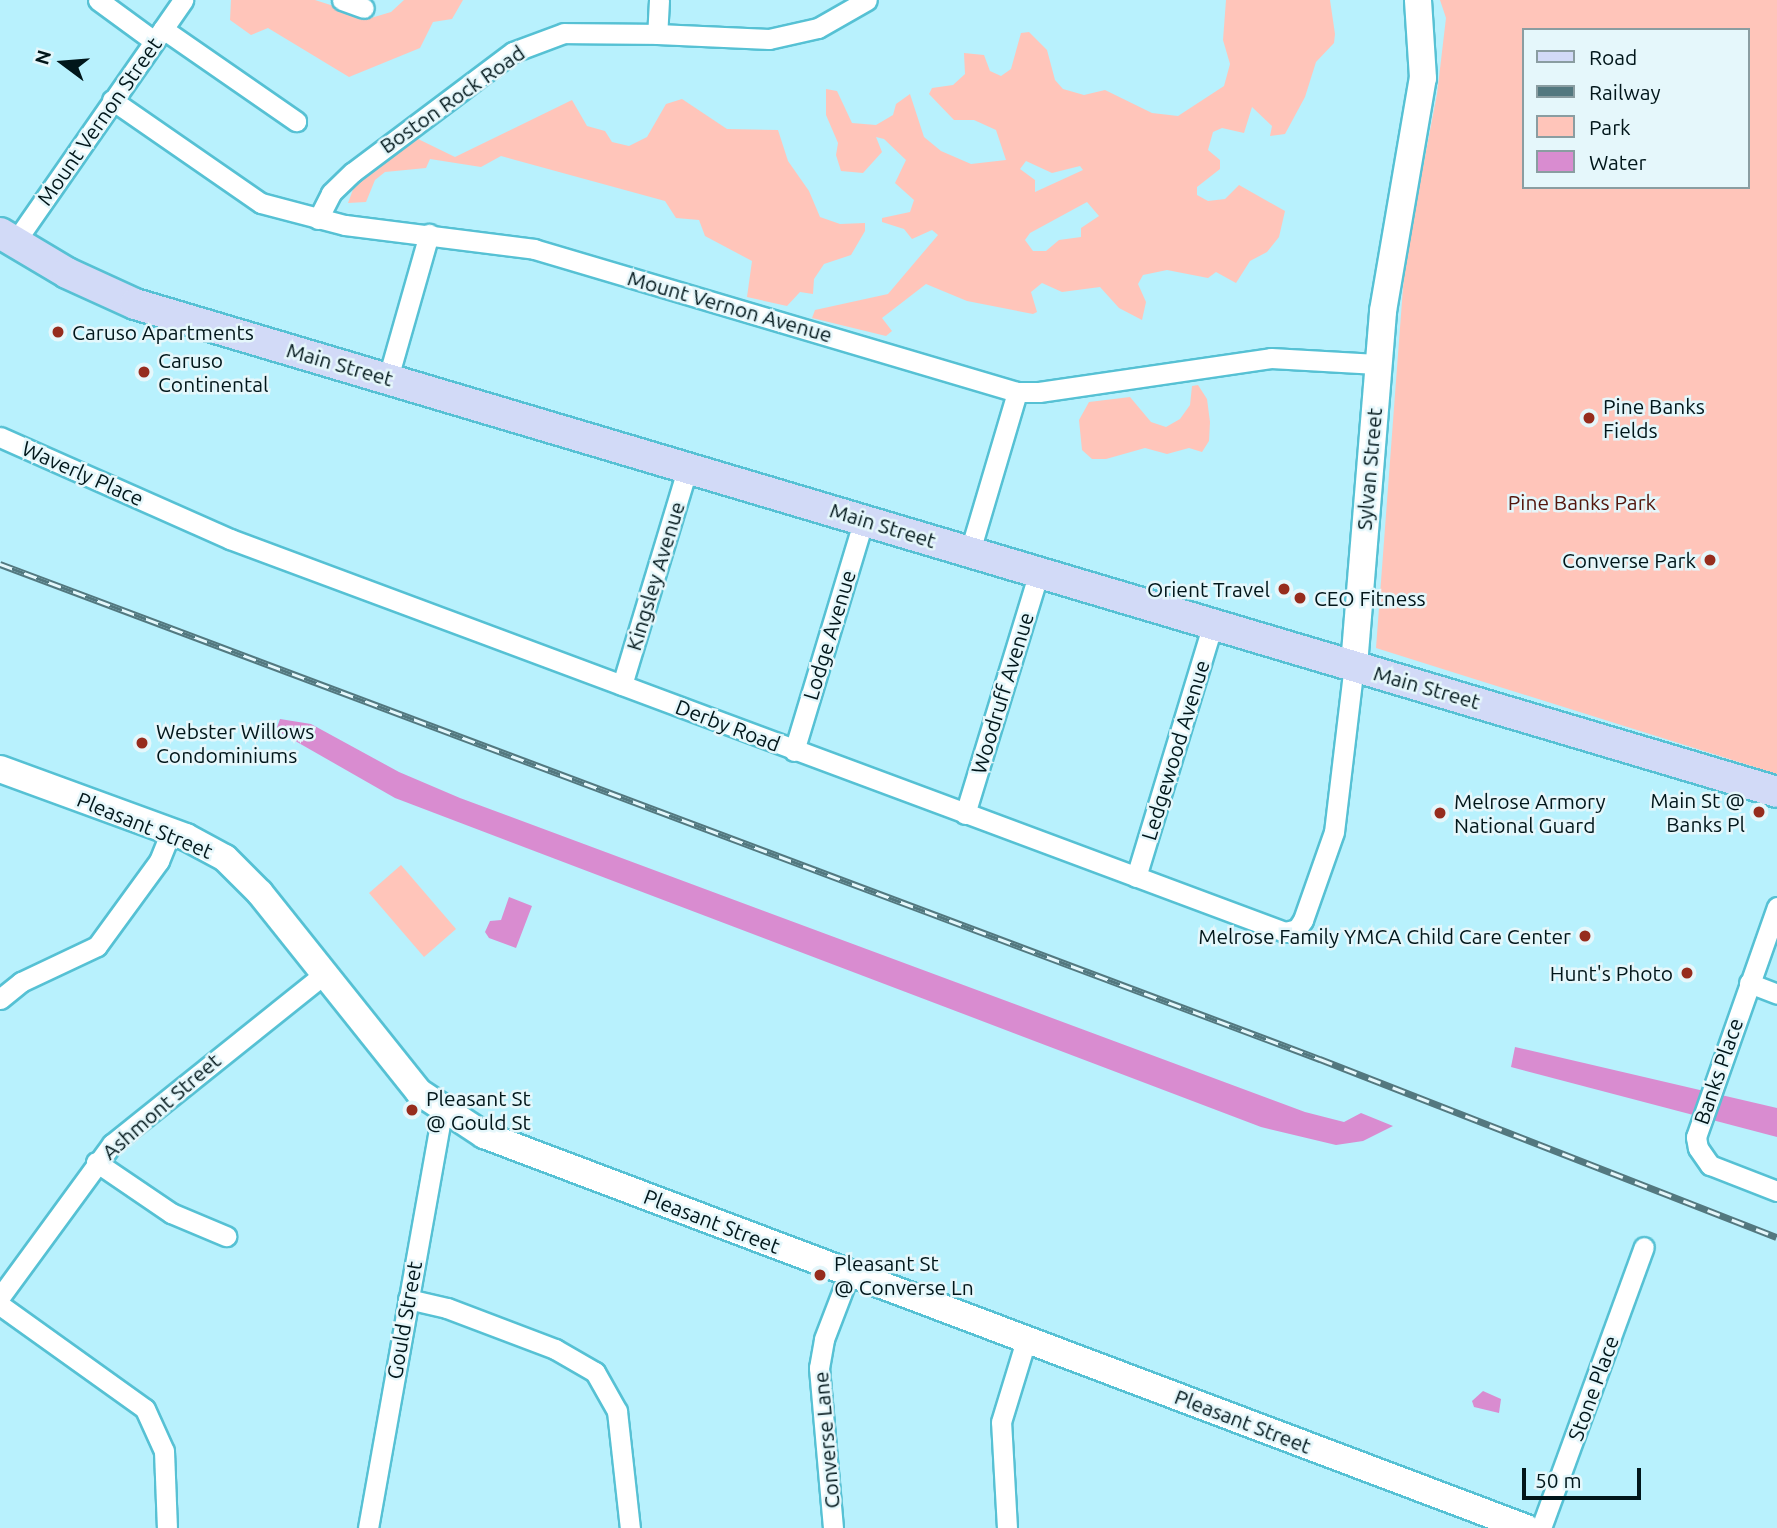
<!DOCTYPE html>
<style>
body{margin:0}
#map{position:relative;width:1777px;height:1528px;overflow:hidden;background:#b8f1fd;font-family:Ubuntu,sans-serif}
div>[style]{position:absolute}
.green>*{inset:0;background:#ffc5ba}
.water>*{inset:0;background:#d98cd0}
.roads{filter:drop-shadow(2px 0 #56c1d4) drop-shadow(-2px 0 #56c1d4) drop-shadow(0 2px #56c1d4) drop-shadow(0 -2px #56c1d4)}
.street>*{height:19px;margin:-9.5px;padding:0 9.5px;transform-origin:9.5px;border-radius:9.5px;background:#fff}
.secondary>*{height:26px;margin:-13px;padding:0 13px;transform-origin:13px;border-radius:13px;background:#fff}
.primary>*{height:30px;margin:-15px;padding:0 15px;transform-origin:15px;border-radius:15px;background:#d2daf7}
.rail>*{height:7px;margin-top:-3.5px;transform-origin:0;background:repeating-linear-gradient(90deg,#e5f7fb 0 13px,#53787f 0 26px);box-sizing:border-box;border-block:2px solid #53787f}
.dots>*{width:19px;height:19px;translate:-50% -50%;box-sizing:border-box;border:4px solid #e5f7fb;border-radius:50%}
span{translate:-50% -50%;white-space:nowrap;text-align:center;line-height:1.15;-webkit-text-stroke:5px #e5f7fb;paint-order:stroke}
.street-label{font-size:21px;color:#01161a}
.poi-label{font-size:21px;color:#01161a}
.left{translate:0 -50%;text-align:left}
.right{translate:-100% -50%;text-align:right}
.park-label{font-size:21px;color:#53150c}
.legend{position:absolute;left:1522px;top:28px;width:228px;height:161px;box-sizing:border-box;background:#e5f7fb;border:2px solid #8a9da1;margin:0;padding:9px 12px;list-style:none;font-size:21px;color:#01161a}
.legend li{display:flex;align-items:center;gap:14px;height:35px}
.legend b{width:35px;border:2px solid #8a9da1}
.north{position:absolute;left:28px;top:28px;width:70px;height:70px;-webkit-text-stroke:5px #e5f7fb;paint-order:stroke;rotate:286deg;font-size:19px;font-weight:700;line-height:28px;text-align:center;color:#01161a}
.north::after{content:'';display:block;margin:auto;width:24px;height:32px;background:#01161a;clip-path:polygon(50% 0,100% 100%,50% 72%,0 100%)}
.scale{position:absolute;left:1522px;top:1468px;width:119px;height:32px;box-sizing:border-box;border:4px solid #01161a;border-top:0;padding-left:9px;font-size:21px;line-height:24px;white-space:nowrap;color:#01161a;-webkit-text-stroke:5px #e5f7fb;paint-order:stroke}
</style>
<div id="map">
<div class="green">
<i style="clip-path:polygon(231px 0,315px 0,371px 18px,391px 12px,404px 0,463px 0,452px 19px,433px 22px,420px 48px,349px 77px,268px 28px,251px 35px,230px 20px)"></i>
<i style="clip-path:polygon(evenodd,1226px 0,1330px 0,1335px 34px,1334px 43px,1316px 62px,1305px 97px,1285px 134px,1270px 136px,1272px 126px,1252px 107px,1244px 133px,1222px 128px,1213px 132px,1208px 150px,1220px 160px,1220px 169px,1197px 187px,1197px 195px,1208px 201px,1225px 199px,1239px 185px,1285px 211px,1279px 237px,1267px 252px,1250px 261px,1236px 283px,1216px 272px,1208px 278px,1167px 270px,1143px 275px,1138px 284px,1146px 302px,1142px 320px,1119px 308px,1100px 287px,1062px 292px,1042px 283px,1031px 292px,1037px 312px,1033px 314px,967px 301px,926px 284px,882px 318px,892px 331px,886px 336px,812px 318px,815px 310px,888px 294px,938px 235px,932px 230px,912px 239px,904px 229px,882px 222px,882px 218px,910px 212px,914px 200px,895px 183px,906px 160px,884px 139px,876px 137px,882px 152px,863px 173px,841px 171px,836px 155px,838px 143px,826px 115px,826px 89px,837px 91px,852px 123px,876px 125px,893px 115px,896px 104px,910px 94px,924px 137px,941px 151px,971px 164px,1006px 160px,996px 130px,974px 120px,954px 120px,929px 94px,932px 88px,953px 85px,965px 74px,964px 53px,984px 55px,990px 71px,1001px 76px,1011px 69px,1021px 33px,1029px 32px,1047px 50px,1055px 80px,1063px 89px,1084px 95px,1105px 90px,1152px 113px,1178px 116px,1224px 86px,1230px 64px,1223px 40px,1226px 0,1026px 161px,1052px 173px,1080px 166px,1083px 170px,1035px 192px,1035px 180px,1020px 169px,1026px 161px,1226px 0,1087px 202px,1099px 216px,1081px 228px,1081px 237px,1059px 240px,1046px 251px,1033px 251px,1025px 240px,1030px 233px,1087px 202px)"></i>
<i style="clip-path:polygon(evenodd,1440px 0,1777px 0,1777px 774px,1376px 648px,1405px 261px,1437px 94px,1446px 18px,1440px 0,1523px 30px,1747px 30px,1747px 187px,1523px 187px,1523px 30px)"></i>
<i style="clip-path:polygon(682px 99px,727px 129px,778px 130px,788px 161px,809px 191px,820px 217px,840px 224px,865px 223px,865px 231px,851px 255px,824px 264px,814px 279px,813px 294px,800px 292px,787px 306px,747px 297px,752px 261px,705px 236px,699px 220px,676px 218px,665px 201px,501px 156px,481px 167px,430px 159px,426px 168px,385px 172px,375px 180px,366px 202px,348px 203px,355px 184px,414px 137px,455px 157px,572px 100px,587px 126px,605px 131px,612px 142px,629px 146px,647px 137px,666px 104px)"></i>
<i style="clip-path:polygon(1198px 385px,1207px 399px,1210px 422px,1209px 441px,1202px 452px,1189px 448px,1167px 454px,1145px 448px,1106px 459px,1092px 459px,1082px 450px,1079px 420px,1089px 402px,1130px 397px,1151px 422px,1166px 427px,1180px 419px,1190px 405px,1192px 386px)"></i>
<i style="clip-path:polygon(401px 865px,456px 929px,424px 957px,369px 893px)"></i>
</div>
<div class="water">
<i style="clip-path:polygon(280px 719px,311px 724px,399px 772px,460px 798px,1305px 1112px,1344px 1122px,1361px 1113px,1393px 1126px,1363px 1141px,1336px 1145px,1261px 1127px,395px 798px,276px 730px)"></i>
<i style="clip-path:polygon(509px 897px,532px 906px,516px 948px,489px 938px,485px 932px,490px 921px,501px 920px)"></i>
<i style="clip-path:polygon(1515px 1047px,1777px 1108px,1777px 1137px,1511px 1067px)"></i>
<i style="clip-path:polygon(1483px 1391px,1501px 1399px,1499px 1413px,1474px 1407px,1472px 1401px)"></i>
</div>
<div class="roads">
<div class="street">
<i style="left:98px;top:0;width:69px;rotate:36.2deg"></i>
<i style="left:342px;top:0;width:23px;rotate:20deg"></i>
<i style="left:659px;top:0;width:34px;rotate:93deg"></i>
<i style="left:657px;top:34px;width:112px;rotate:2.6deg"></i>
<i style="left:769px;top:39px;width:50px;rotate:-12.7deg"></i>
<i style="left:818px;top:28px;width:56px;rotate:-29.7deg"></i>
<i style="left:163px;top:29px;width:162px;rotate:34.7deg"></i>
<i style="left:112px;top:100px;width:181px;rotate:34.7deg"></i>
<i style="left:261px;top:203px;width:87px;rotate:14.7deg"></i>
<i style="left:345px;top:225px;width:191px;rotate:7.2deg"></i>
<i style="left:534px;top:249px;width:504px;rotate:16.49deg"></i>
<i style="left:1017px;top:392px;width:22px"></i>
<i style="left:1039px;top:392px;width:234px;rotate:-8.3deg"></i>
<i style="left:1271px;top:358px;width:106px;rotate:3.2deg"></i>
<i style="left:318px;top:219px;width:29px;rotate:-63deg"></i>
<i style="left:331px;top:193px;width:30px;rotate:-44deg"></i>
<i style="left:353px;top:172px;width:200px;rotate:-36.9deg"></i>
<i style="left:513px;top:52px;width:54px;rotate:-20.4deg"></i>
<i style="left:564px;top:33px;width:93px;rotate:0.6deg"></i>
<i style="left:15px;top:242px;width:295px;rotate:-55.2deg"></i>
<i style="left:388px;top:378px;width:150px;rotate:-74.1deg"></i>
<i style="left:0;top:437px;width:252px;rotate:23.9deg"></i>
<i style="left:230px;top:539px;width:1126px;rotate:20.43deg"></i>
<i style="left:1285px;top:932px;width:12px;rotate:-14deg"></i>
<i style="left:1297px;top:929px;width:11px;rotate:-56deg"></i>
<i style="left:1303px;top:920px;width:93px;rotate:-70.6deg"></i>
<i style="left:1334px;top:832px;width:168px;rotate:-83.2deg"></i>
<i style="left:970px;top:551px;width:166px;rotate:-73.5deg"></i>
<i style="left:622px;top:685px;width:228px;rotate:-73.2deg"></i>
<i style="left:794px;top:751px;width:242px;rotate:-73.2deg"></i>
<i style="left:965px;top:814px;width:253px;rotate:-73deg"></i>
<i style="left:1136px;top:877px;width:265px;rotate:-73.1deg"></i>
<i style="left:1777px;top:907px;width:244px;rotate:109.4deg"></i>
<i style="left:1696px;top:1137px;width:11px;rotate:80deg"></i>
<i style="left:1698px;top:1148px;width:21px;rotate:55deg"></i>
<i style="left:1710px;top:1165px;width:72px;rotate:21.2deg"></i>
<i style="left:1749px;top:983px;width:30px;rotate:21deg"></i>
<i style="left:0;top:999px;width:27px;rotate:-39deg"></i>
<i style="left:21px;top:982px;width:84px;rotate:-25.3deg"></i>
<i style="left:97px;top:946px;width:105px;rotate:-53.9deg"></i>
<i style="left:159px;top:861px;width:31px;rotate:-68deg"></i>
<i style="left:96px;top:1162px;width:91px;rotate:34.2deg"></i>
<i style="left:171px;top:1213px;width:60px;rotate:22.7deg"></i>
<i style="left:0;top:1297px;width:190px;rotate:-53.8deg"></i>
<i style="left:112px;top:1144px;width:272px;rotate:-38.7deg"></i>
<i style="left:408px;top:1299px;width:40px;rotate:13deg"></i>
<i style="left:447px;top:1308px;width:116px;rotate:20.8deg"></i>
<i style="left:555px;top:1349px;width:46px;rotate:29.9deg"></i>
<i style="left:595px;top:1372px;width:45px;rotate:60.6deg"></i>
<i style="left:617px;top:1411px;width:118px;rotate:83.7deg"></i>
<i style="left:0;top:1305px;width:178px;rotate:35.6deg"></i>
<i style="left:145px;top:1409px;width:46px;rotate:65.7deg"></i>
<i style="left:164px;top:1451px;width:77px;rotate:87.8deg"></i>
<i style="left:368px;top:1528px;width:424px;rotate:-79.9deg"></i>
<i style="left:833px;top:1528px;width:161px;rotate:-95deg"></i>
<i style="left:819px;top:1368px;width:29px;rotate:-80deg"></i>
<i style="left:824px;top:1339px;width:70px;rotate:-69deg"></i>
<i style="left:1007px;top:1528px;width:106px;rotate:-93.2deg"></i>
<i style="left:1001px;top:1422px;width:86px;rotate:-73deg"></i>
<i style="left:1541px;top:1528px;width:299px;rotate:-69.9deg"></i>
</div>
<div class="secondary">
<i style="left:1354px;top:665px;width:355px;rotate:-85.3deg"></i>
<i style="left:1383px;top:311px;width:236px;rotate:-80.3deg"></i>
<i style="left:1423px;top:78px;width:78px;rotate:-93.7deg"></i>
<i style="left:0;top:769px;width:198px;rotate:20.1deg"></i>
<i style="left:186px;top:837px;width:44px;rotate:28.3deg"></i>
<i style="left:225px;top:858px;width:49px;rotate:45deg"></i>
<i style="left:260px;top:893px;width:255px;rotate:51.4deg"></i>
<i style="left:419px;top:1092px;width:78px;rotate:33.5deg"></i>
<i style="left:484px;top:1135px;width:1114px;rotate:20.66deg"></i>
</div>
<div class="primary">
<i style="left:0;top:233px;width:78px;rotate:30.8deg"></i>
<i style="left:67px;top:273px;width:75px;rotate:24.5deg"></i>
<i style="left:135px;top:304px;width:1713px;rotate:16.55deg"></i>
</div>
</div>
<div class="rail">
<i style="left:0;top:564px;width:1410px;rotate:20.56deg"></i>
<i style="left:1320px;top:1059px;width:490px;rotate:21.3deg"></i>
</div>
<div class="dots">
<i style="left:58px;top:332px;background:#962c1d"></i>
<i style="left:144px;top:372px;background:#962c1d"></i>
<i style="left:1589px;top:418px;background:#962c1d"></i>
<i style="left:1710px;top:560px;background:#962c1d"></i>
<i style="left:1284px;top:589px;background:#962c1d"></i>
<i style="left:1300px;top:598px;background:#962c1d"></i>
<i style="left:142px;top:743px;background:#962c1d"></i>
<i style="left:1759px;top:812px;background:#962c1d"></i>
<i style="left:1440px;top:813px;background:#962c1d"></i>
<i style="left:1585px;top:936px;background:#962c1d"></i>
<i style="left:1687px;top:973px;background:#962c1d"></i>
<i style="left:412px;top:1110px;background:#962c1d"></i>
<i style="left:820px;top:1275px;background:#962c1d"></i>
</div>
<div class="street-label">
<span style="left:452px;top:99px;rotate:-35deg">Boston Rock Road</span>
<span style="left:99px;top:121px;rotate:-55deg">Mount Vernon Street</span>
<span style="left:730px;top:306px;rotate:16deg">Mount Vernon Avenue</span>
<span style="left:340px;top:364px;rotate:16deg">Main Street</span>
<span style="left:1369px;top:469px;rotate:-85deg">Sylvan Street</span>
<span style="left:83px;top:473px;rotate:24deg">Waverly Place</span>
<span style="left:883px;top:525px;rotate:17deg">Main Street</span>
<span style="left:655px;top:576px;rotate:-73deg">Kingsley Avenue</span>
<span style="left:829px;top:635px;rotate:-73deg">Lodge Avenue</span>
<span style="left:1427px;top:687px;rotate:16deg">Main Street</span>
<span style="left:1002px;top:693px;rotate:-73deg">Woodruff Avenue</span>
<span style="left:728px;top:725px;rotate:21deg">Derby Road</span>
<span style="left:1175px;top:750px;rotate:-73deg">Ledgewood Avenue</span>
<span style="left:145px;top:825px;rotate:22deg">Pleasant Street</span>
<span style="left:1718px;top:1071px;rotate:-71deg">Banks Place</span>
<span style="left:161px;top:1106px;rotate:-41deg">Ashmont Street</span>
<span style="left:712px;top:1221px;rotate:21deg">Pleasant Street</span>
<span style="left:404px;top:1320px;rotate:-80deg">Gould Street</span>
<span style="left:1593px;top:1388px;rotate:-70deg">Stone Place</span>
<span style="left:1243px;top:1421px;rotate:21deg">Pleasant Street</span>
<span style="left:826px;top:1440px;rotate:-95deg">Converse Lane</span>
</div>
<div class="poi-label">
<span class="left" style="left:72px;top:332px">Caruso Apartments</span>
<span class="left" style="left:158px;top:372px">Caruso<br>Continental</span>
<span class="left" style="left:1603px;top:418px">Pine Banks<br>Fields</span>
<span class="right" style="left:1696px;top:560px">Converse Park</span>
<span class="right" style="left:1270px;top:589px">Orient Travel</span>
<span class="left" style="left:1314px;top:598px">CEO Fitness</span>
<span class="left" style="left:156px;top:743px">Webster Willows<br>Condominiums</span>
<span class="right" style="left:1745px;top:812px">Main St @<br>Banks Pl</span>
<span class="left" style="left:1454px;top:813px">Melrose Armory<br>National Guard</span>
<span class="right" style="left:1571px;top:936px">Melrose Family YMCA Child Care Center</span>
<span class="right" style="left:1673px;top:973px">Hunt's Photo</span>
<span class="left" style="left:426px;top:1110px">Pleasant St<br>@ Gould St</span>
<span class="left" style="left:834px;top:1275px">Pleasant St<br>@ Converse Ln</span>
</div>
<div class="park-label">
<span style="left:1582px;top:502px">Pine Banks Park</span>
</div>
<ul class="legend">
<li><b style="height:9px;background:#d2daf7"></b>Road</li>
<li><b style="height:9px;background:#53787f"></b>Railway</li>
<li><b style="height:19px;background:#ffc5ba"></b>Park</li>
<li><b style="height:19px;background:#d98cd0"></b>Water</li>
</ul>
<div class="north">N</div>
<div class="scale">50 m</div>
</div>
